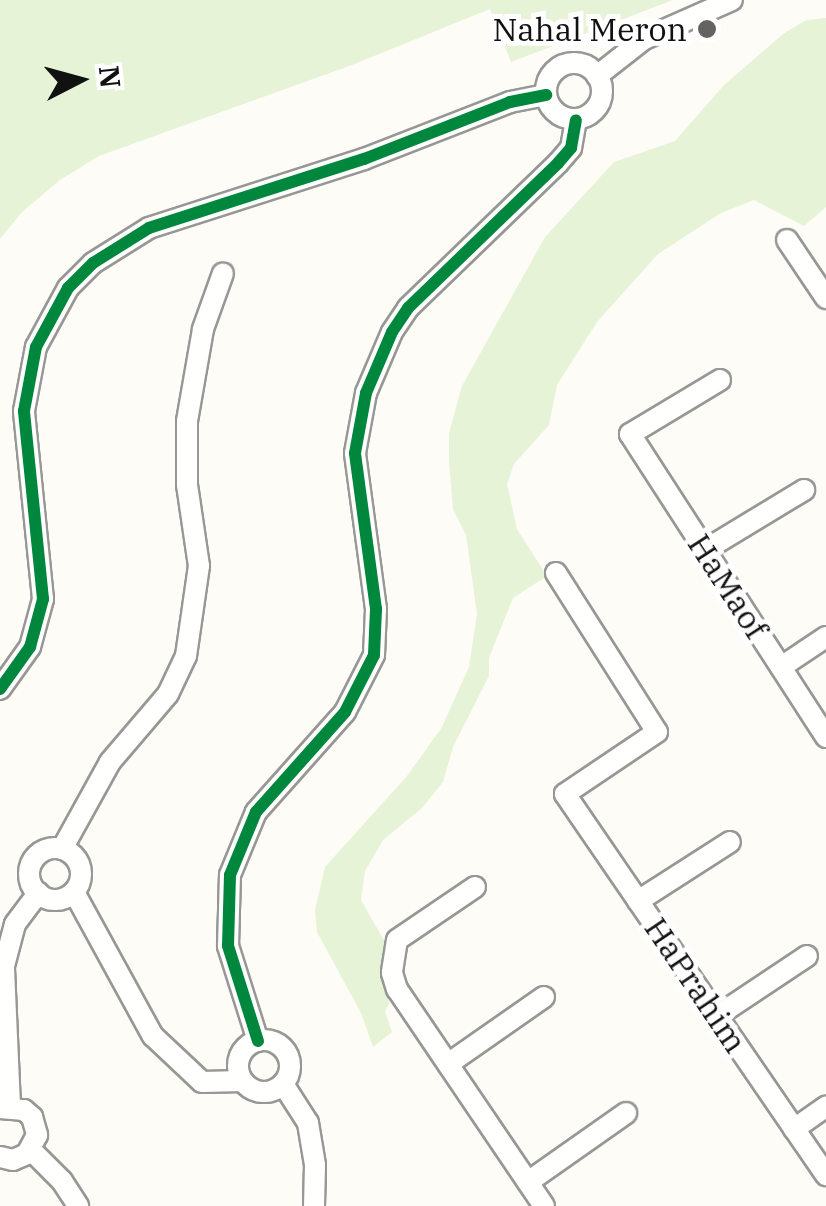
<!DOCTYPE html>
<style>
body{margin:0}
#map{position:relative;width:826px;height:1206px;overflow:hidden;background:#fdfcf7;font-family:"IBM Plex Serif",serif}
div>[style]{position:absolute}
.green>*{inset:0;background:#e7f3d7}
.roads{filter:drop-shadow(2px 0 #979795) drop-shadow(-2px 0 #979795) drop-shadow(0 2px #979795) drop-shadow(0 -2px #979795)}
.minor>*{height:20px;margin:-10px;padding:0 10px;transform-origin:10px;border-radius:10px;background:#fffffe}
.minor>.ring{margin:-10px;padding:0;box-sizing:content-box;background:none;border:20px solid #fffffe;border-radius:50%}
.cycleway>*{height:12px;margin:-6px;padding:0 6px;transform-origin:6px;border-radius:6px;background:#00873e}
.dots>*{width:28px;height:28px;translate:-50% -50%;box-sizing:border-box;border:5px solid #fff;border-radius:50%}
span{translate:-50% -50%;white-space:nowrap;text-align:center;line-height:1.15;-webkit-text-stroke:10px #fff;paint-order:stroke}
.poi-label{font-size:32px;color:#111}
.right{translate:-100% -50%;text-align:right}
.street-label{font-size:32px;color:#111}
.north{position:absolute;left:30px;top:30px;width:100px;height:100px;-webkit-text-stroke:8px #fff;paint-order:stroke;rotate:84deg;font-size:28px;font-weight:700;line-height:40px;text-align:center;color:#111}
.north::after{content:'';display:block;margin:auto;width:35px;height:45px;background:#111;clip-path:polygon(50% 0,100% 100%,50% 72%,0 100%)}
</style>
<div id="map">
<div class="green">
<i style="clip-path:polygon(0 0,673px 0,511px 62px,490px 9px,352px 65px,99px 156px,60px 180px,22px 212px,0 239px)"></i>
<i style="clip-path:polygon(826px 18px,826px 207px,804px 226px,754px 200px,721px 213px,658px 254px,597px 322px,557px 385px,549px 425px,514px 464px,507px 484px,517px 529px,547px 576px,513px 598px,489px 658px,489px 676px,453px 747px,443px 782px,422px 808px,383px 840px,365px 871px,361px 900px,385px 942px,389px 1004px,385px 1011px,392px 1032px,373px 1047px,361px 1013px,317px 932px,315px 910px,325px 867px,407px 776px,442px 727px,469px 667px,477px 614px,466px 535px,453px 509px,449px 462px,449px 433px,462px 386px,545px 237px,614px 162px,675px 141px,724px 85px,783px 34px,806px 20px)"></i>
</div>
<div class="roads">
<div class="minor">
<i class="ring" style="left:546px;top:63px;width:36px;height:36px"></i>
<i style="left:597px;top:76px;width:60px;rotate:-38.2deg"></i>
<i style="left:644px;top:39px;width:96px;rotate:-23.9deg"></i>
<i style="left:787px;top:240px;width:70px;rotate:56.1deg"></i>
<i style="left:720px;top:380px;width:105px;rotate:149deg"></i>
<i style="left:630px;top:434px;width:361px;rotate:57.1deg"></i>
<i style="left:705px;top:550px;width:116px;rotate:-31.2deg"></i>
<i style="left:556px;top:573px;width:188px;rotate:57.6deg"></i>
<i style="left:657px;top:732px;width:111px;rotate:146deg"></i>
<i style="left:565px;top:794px;width:462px;rotate:55.6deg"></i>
<i style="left:781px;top:667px;width:54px;rotate:-33.7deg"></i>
<i style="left:0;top:689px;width:52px;rotate:-54.5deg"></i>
<i style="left:30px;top:647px;width:50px;rotate:-74.8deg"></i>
<i style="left:43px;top:599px;width:189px;rotate:-95.8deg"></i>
<i style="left:24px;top:411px;width:65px;rotate:-79.4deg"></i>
<i style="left:36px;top:347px;width:67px;rotate:-61.5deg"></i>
<i style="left:68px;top:288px;width:35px;rotate:-45deg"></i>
<i style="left:93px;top:263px;width:66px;rotate:-32deg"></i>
<i style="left:149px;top:228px;width:226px;rotate:-17.8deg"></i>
<i style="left:364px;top:159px;width:157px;rotate:-21.3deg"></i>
<i style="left:510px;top:102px;width:37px;rotate:-11deg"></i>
<i class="ring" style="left:29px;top:848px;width:32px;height:32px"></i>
<i style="left:62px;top:849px;width:99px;rotate:-61.1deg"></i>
<i style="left:110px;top:762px;width:89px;rotate:-49.5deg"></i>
<i style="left:168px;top:694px;width:42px;rotate:-64.7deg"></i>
<i style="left:186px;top:656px;width:91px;rotate:-81.8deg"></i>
<i style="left:199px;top:566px;width:82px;rotate:-98.4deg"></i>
<i style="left:187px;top:485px;width:64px;rotate:-90deg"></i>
<i style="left:187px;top:421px;width:93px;rotate:-80.1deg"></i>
<i style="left:203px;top:329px;width:59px;rotate:-70.3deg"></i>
<i style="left:475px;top:887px;width:94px;rotate:145.8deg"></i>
<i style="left:397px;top:940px;width:33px;rotate:99deg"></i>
<i style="left:392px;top:973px;width:17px;rotate:73deg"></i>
<i style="left:397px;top:989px;width:262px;rotate:55.9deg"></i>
<i style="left:74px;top:892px;width:164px;rotate:61.3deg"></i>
<i style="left:153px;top:1036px;width:67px;rotate:43.2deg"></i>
<i style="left:202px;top:1082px;width:40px;rotate:-1.4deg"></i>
<i style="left:638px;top:901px;width:109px;rotate:-32.7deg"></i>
<i style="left:717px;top:1016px;width:108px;rotate:-33.7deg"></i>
<i class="ring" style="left:238px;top:1040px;width:32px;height:32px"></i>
<i style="left:258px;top:1041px;width:100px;rotate:-107.5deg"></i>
<i style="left:228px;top:946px;width:71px;rotate:-88.4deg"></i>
<i style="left:230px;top:875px;width:68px;rotate:-67.6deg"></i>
<i style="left:256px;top:812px;width:134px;rotate:-48.3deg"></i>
<i style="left:345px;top:712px;width:64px;rotate:-63deg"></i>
<i style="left:374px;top:655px;width:46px;rotate:-87.5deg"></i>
<i style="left:376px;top:609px;width:157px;rotate:-97.7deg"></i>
<i style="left:355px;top:453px;width:61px;rotate:-79.6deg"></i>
<i style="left:366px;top:393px;width:66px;rotate:-66.9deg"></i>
<i style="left:392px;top:332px;width:29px;rotate:-56deg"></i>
<i style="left:408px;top:308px;width:209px;rotate:-44deg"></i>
<i style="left:558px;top:163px;width:20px;rotate:-49deg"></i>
<i style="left:571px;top:148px;width:28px;rotate:-80deg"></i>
<i style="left:448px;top:1064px;width:117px;rotate:-34.9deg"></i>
<i style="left:283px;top:1084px;width:46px;rotate:57.3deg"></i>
<i style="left:308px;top:1123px;width:43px;rotate:80.5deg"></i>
<i style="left:315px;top:1165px;width:41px;rotate:91.4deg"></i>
<i style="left:10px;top:1106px;width:140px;rotate:-92.5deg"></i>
<i style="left:4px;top:966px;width:43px;rotate:-75.3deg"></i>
<i style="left:15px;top:924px;width:39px;rotate:-53deg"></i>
<i style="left:0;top:1108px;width:24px;rotate:5deg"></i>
<i style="left:24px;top:1110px;width:11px;rotate:41deg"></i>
<i style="left:32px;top:1117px;width:19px;rotate:74deg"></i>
<i style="left:37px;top:1135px;width:21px;rotate:118deg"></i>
<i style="left:27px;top:1154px;width:15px;rotate:157deg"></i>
<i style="left:13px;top:1160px;width:13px;rotate:-167deg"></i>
<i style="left:794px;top:1129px;width:39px;rotate:-35deg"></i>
<i style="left:31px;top:1150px;width:44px;rotate:45deg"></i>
<i style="left:62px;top:1181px;width:30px;rotate:57deg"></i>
<i style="left:528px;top:1182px;width:120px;rotate:-35.1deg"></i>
</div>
</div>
<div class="cycleway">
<i style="left:0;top:689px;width:52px;rotate:-54.5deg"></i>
<i style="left:30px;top:647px;width:50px;rotate:-74.8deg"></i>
<i style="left:43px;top:599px;width:189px;rotate:-95.8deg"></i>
<i style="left:24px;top:411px;width:65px;rotate:-79.4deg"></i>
<i style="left:36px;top:347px;width:67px;rotate:-61.5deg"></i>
<i style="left:68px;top:288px;width:35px;rotate:-45deg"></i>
<i style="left:93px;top:263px;width:66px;rotate:-32deg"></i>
<i style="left:149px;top:228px;width:226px;rotate:-17.8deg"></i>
<i style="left:364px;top:159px;width:157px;rotate:-21.3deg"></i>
<i style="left:510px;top:102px;width:37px;rotate:-11deg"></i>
<i style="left:258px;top:1041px;width:100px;rotate:-107.5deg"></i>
<i style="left:228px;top:946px;width:71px;rotate:-88.4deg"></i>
<i style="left:230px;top:875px;width:68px;rotate:-67.6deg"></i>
<i style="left:256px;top:812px;width:134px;rotate:-48.3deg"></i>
<i style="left:345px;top:712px;width:64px;rotate:-63deg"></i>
<i style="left:374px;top:655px;width:46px;rotate:-87.5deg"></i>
<i style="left:376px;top:609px;width:157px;rotate:-97.7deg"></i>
<i style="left:355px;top:453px;width:61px;rotate:-79.6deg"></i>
<i style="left:366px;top:393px;width:66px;rotate:-66.9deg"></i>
<i style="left:392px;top:332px;width:29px;rotate:-56deg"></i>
<i style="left:408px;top:308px;width:209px;rotate:-44deg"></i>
<i style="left:558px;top:163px;width:20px;rotate:-49deg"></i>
<i style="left:571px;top:148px;width:28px;rotate:-80deg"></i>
</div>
<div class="dots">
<i style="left:707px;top:29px;background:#646362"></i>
</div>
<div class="poi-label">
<span class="right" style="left:687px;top:29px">Nahal Meron</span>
</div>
<div class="street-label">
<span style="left:728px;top:586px;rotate:57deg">HaMaof</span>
<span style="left:696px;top:985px;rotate:56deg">HaPrahim</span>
</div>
<div class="north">N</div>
</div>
